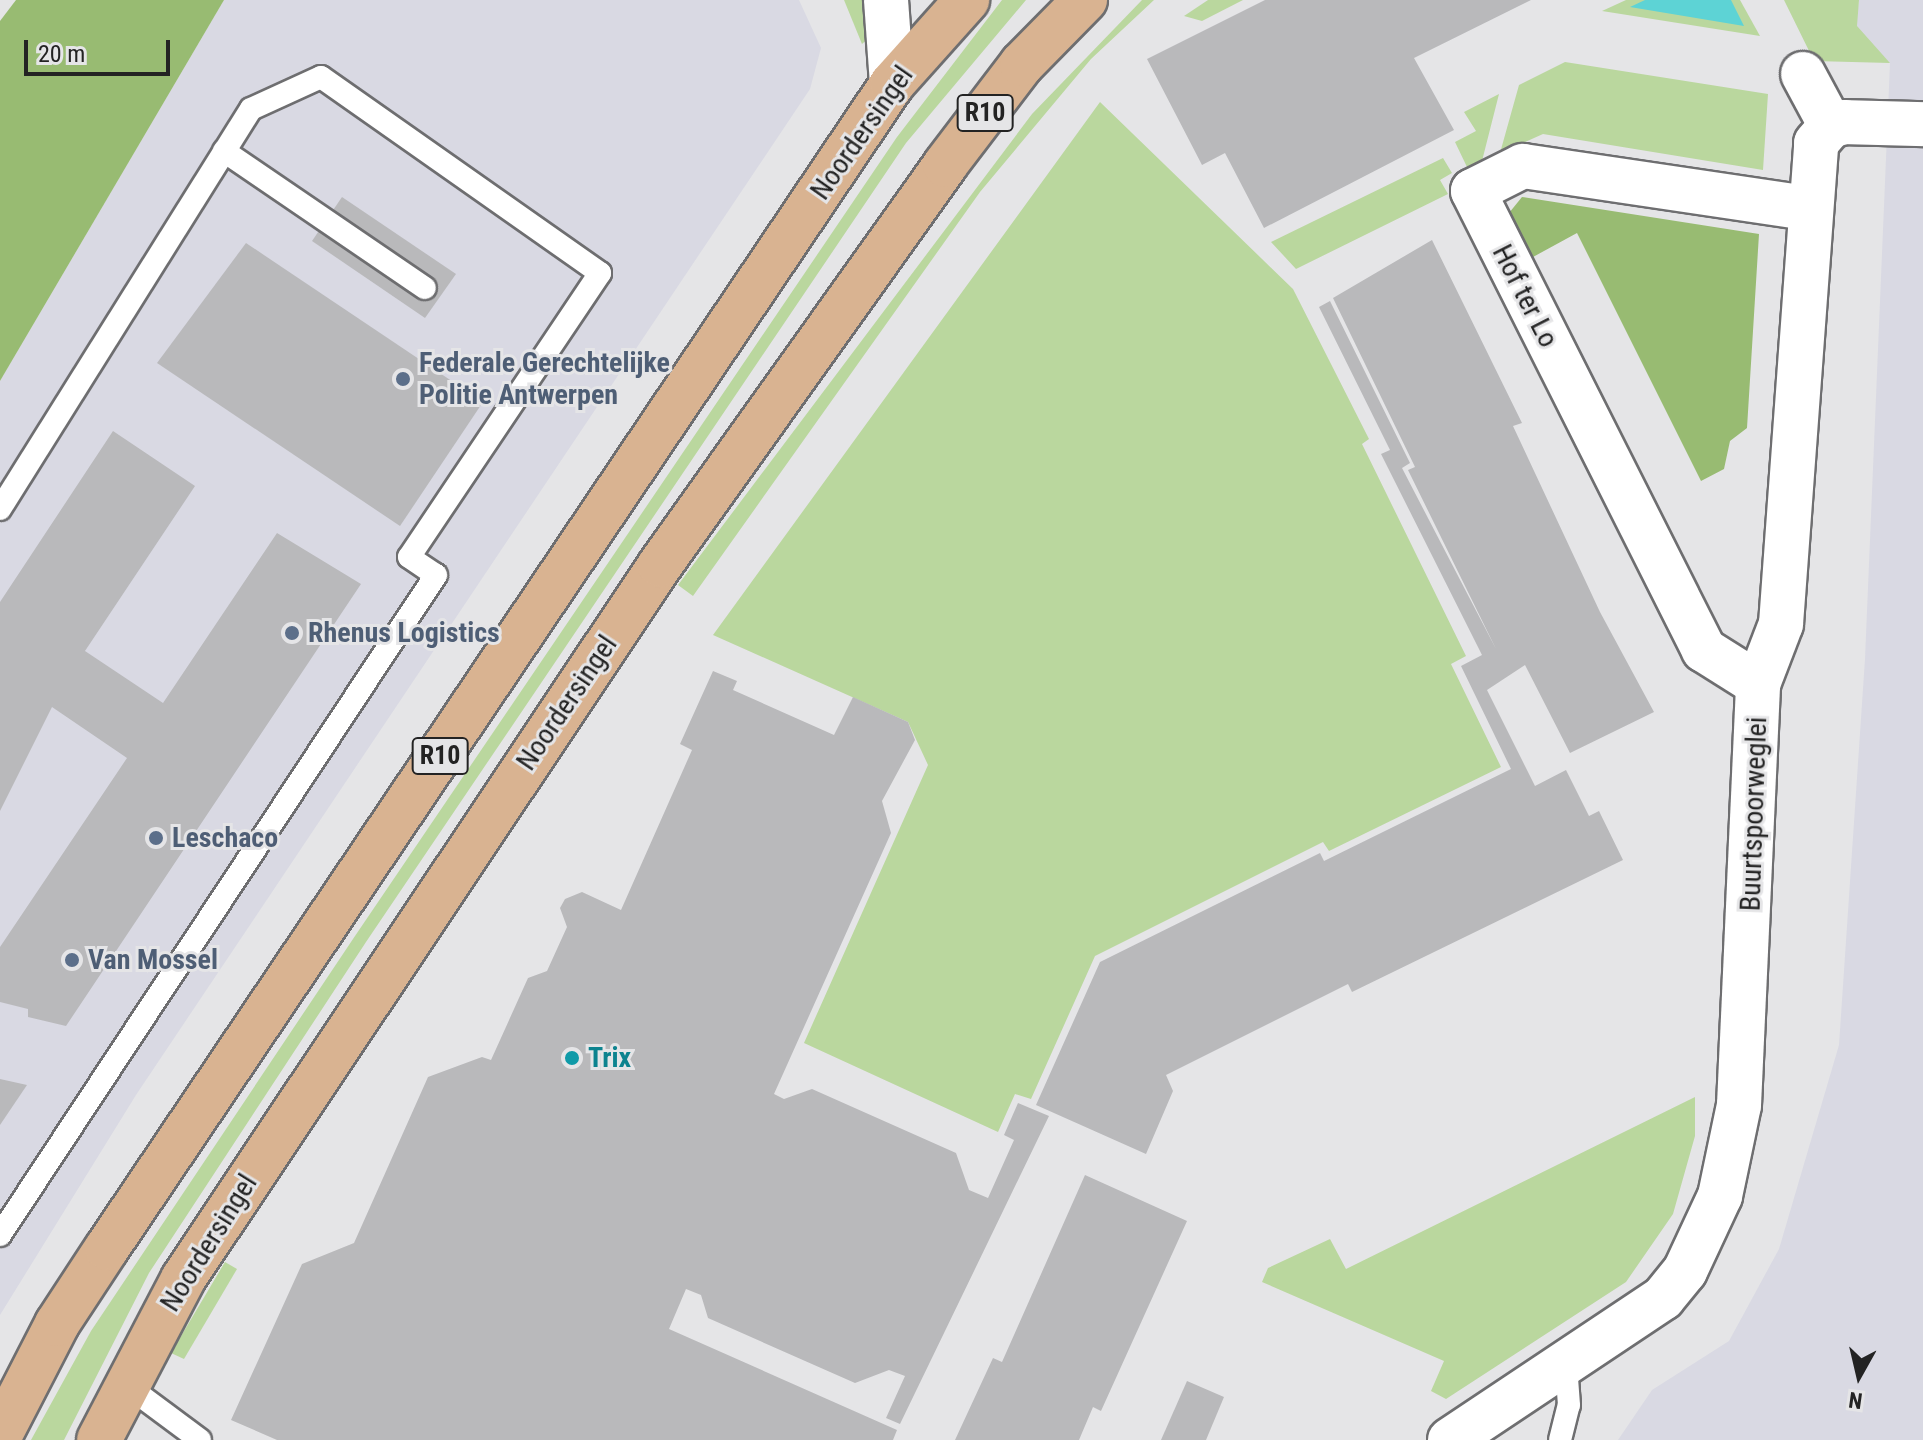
<!DOCTYPE html>
<style>
body{margin:0}
#map{position:relative;width:1923px;height:1440px;overflow:hidden;background:#e5e5e7;font-family:"Roboto Condensed",sans-serif}
div>[style]{position:absolute}
.built>*{inset:0;background:#d9d9e3}
.green>*{inset:0;background:#bad79e}
.forest>*{inset:0;background:#98bb72}
.water>*{inset:0;background:#5dd3d5}
.building>*{inset:0;background:#b9b9bb}
.roads{filter:drop-shadow(2px 0 #6e6e70) drop-shadow(-2px 0 #6e6e70) drop-shadow(0 2px #6e6e70) drop-shadow(0 -2px #6e6e70)}
.lane>*{height:22px;margin:-11px;padding:0 11px;transform-origin:11px;border-radius:11px;background:#fff}
.street>*{height:44px;margin:-22px;padding:0 22px;transform-origin:22px;border-radius:22px;background:#fff}
.secondary>*{height:44px;margin:-22px;padding:0 22px;transform-origin:22px;border-radius:22px;background:#fff}
.primary>*{height:44px;margin:-22px;padding:0 22px;transform-origin:22px;border-radius:22px;background:#d9b391}
.dots>*{width:22px;height:22px;translate:-50% -50%;box-sizing:border-box;border:4px solid #e5e5e7;border-radius:50%}
span{translate:-50% -50%;white-space:nowrap;text-align:center;line-height:1.15;-webkit-text-stroke:6px #e5e5e7;paint-order:stroke}
.shield-label span{padding:2px 6px;background:#e5e5e7;border:2px solid;border-radius:6px;-webkit-text-stroke-width:0}
.shield-label{font-size:26px;color:#232323;font-weight:700}
.street-label{font-size:28px;color:#232323}
.service-label{font-size:28px;color:#4e5e75;font-weight:700}
.left{translate:0 -50%;text-align:left}
.culture-label{font-size:28px;color:#0d838f;font-weight:700}
.north{position:absolute;left:1819px;top:1336px;width:80px;height:80px;-webkit-text-stroke:6px #e5e5e7;paint-order:stroke;rotate:188deg;font-size:22px;font-weight:700;line-height:32px;text-align:center;color:#232323}
.north::after{content:'';display:block;margin:auto;width:28px;height:36px;background:#232323;clip-path:polygon(50% 0,100% 100%,50% 72%,0 100%)}
.scale{position:absolute;left:24px;top:40px;width:146px;height:36px;box-sizing:border-box;border:4px solid #232323;border-top:0;padding-left:10px;font-size:24px;line-height:28px;white-space:nowrap;color:#232323;-webkit-text-stroke:6px #e5e5e7;paint-order:stroke}
</style>
<div id="map">
<div class="built">
<i style="clip-path:polygon(224px 0,799px 0,821px 48px,810px 89px,136px 1095px,0 1315px,0 381px)"></i>
<i style="clip-path:polygon(1859px 0,1923px 0,1923px 1440px,1618px 1440px,1652px 1390px,1729px 1341px,1779px 1249px,1839px 1045px,1865px 659px,1890px 63px,1856px 27px)"></i>
</div>
<div class="green">
<i style="clip-path:polygon(844px 0,867px 0,870px 37px,862px 44px)"></i>
<i style="clip-path:polygon(1002px 0,1026px 0,906px 143px,366px 942px,149px 1273px,64px 1440px,31px 1440px,91px 1331px,355px 936px,897px 137px)"></i>
<i style="clip-path:polygon(1142px 0,1154px 0,1091px 59px,980px 192px,693px 596px,678px 585px,1032px 114px)"></i>
<i style="clip-path:polygon(1208px 0,1243px 0,1202px 21px,1184px 16px)"></i>
<i style="clip-path:polygon(1626px 0,1740px 0,1760px 36px,1602px 11px)"></i>
<i style="clip-path:polygon(1784px 0,1859px 0,1857px 26px,1890px 63px,1814px 61px)"></i>
<i style="clip-path:polygon(1565px 62px,1768px 94px,1763px 170px,1543px 134px,1500px 153px,1519px 85px)"></i>
<i style="clip-path:polygon(1499px 94px,1482px 161px,1467px 167px,1455px 142px,1476px 131px,1464px 112px)"></i>
<i style="clip-path:polygon(1100px 102px,1293px 289px,1369px 439px,1362px 444px,1466px 656px,1451px 664px,1501px 767px,1329px 851px,1323px 842px,1095px 956px,1031px 1099px,1015px 1094px,998px 1132px,804px 1043px,928px 765px,908px 722px,713px 635px)"></i>
<i style="clip-path:polygon(1443px 158px,1452px 173px,1440px 180px,1448px 194px,1296px 269px,1271px 242px)"></i>
<i style="clip-path:polygon(1695px 1097px,1695px 1136px,1673px 1214px,1626px 1282px,1446px 1399px,1431px 1391px,1444px 1361px,1262px 1282px,1268px 1268px,1330px 1239px,1346px 1269px)"></i>
<i style="clip-path:polygon(225px 1262px,237px 1269px,184px 1359px,171px 1353px)"></i>
</div>
<div class="forest">
<i style="clip-path:polygon(16px 0,224px 0,0 381px,0 21px)"></i>
<i style="clip-path:polygon(1522px 197px,1759px 234px,1747px 428px,1730px 441px,1724px 469px,1701px 481px,1577px 233px,1533px 257px,1509px 213px)"></i>
</div>
<div class="water">
<i style="clip-path:polygon(1645px 0,1731px 0,1744px 26px,1630px 7px)"></i>
</div>
<div class="building">
<i style="clip-path:polygon(1265px 0,1531px 0,1414px 58px,1454px 130px,1264px 228px,1225px 153px,1202px 165px,1147px 59px)"></i>
<i style="clip-path:polygon(342px 197px,456px 274px,425px 318px,312px 241px)"></i>
<i style="clip-path:polygon(1432px 240px,1522px 423px,1513px 426px,1600px 612px,1654px 712px,1570px 753px,1525px 665px,1487px 690px,1535px 786px,1566px 770px,1589px 816px,1599px 811px,1623px 860px,1352px 992px,1348px 984px,1166px 1075px,1173px 1091px,1146px 1154px,1036px 1105px,1100px 962px,1320px 853px,1324px 861px,1511px 769px,1461px 666px,1482px 655px,1381px 454px,1390px 450px,1319px 307px,1330px 301px,1410px 463px,1402px 468px,1496px 649px,1408px 470px,1415px 467px,1333px 298px)"></i>
<i style="clip-path:polygon(246px 243px,483px 402px,400px 526px,157px 363px)"></i>
<i style="clip-path:polygon(113px 431px,195px 486px,85px 651px,163px 703px,277px 533px,361px 584px,66px 1026px,28px 1017px,28px 1009px,0 1002px,0 947px,127px 758px,52px 707px,0 811px,0 602px)"></i>
<i style="clip-path:polygon(713px 671px,737px 681px,733px 690px,834px 735px,853px 697px,908px 722px,915px 740px,882px 801px,891px 833px,774px 1094px,784px 1099px,812px 1089px,956px 1153px,969px 1190px,988px 1198px,1014px 1140px,1004px 1135px,1018px 1103px,1049px 1116px,900px 1424px,886px 1418px,905px 1376px,889px 1370px,855px 1383px,708px 1318px,701px 1295px,686px 1289px,669px 1329px,897px 1430px,893px 1440px,277px 1440px,231px 1420px,302px 1264px,354px 1243px,428px 1077px,482px 1057px,491px 1060px,528px 978px,547px 971px,567px 927px,560px 908px,565px 899px,582px 892px,621px 910px,692px 750px,680px 744px)"></i>
<i style="clip-path:polygon(0 1079px,27px 1085px,0 1125px)"></i>
<i style="clip-path:polygon(1085px 1175px,1187px 1221px,1101px 1411px,1093px 1407px,1079px 1440px,955px 1440px,993px 1358px,1002px 1362px)"></i>
<i style="clip-path:polygon(1187px 1381px,1224px 1397px,1206px 1440px,1161px 1440px)"></i>
</div>
<div class="roads">
<div class="lane">
<i style="left:224px;top:151px;width:243px;rotate:34.3deg"></i>
<i style="left:0;top:509px;width:472px;rotate:-57.9deg"></i>
<i style="left:251px;top:109px;width:77px;rotate:-24.6deg"></i>
<i style="left:321px;top:77px;width:341px;rotate:35.1deg"></i>
<i style="left:600px;top:273px;width:342px;rotate:123.9deg"></i>
<i style="left:409px;top:557px;width:32px;rotate:34deg"></i>
<i style="left:436px;top:575px;width:791px;rotate:123.45deg"></i>
<i style="left:126px;top:1385px;width:92px;rotate:36.6deg"></i>
<i style="left:1560px;top:1440px;width:36px;rotate:-76deg"></i>
<i style="left:1569px;top:1405px;width:40px;rotate:-94.3deg"></i>
</div>
<div class="street">
<i style="left:1803px;top:74px;width:59px;rotate:61.7deg"></i>
<i style="left:1758px;top:684px;width:64px;rotate:-147.8deg"></i>
<i style="left:1704px;top:650px;width:514px;rotate:-116.71deg"></i>
<i style="left:1473px;top:191px;width:56px;rotate:-26.6deg"></i>
<i style="left:1523px;top:166px;width:287px;rotate:8.4deg"></i>
<i style="left:1450px;top:1440px;width:256px;rotate:-33.7deg"></i>
<i style="left:1663px;top:1298px;width:35px;rotate:-51deg"></i>
<i style="left:1685px;top:1271px;width:83px;rotate:-65deg"></i>
<i style="left:1720px;top:1196px;width:93px;rotate:-78.2deg"></i>
<i style="left:1739px;top:1105px;width:421px;rotate:-87.4deg"></i>
<i style="left:1758px;top:684px;width:64px;rotate:-69deg"></i>
<i style="left:1781px;top:624px;width:482px;rotate:-85.8deg"></i>
<i style="left:1816px;top:143px;width:23px;rotate:-49deg"></i>
<i style="left:1831px;top:126px;width:14px;rotate:-17deg"></i>
<i style="left:1844px;top:122px;width:79px;rotate:1.5deg"></i>
</div>
<div class="secondary">
<i style="left:886px;top:0;width:84px;rotate:85.9deg"></i>
</div>
<div class="primary">
<i style="left:0;top:1435px;width:125px;rotate:-62.8deg"></i>
<i style="left:57px;top:1324px;width:91px;rotate:-56.7deg"></i>
<i style="left:107px;top:1248px;width:1404px;rotate:-56deg"></i>
<i style="left:892px;top:84px;width:113px;rotate:-48.2deg"></i>
<i style="left:99px;top:1440px;width:182px;rotate:-62.4deg"></i>
<i style="left:183px;top:1279px;width:859px;rotate:-56.25deg"></i>
<i style="left:660px;top:565px;width:491px;rotate:-54.5deg"></i>
<i style="left:945px;top:165px;width:127px;rotate:-52.7deg"></i>
<i style="left:1022px;top:64px;width:90px;rotate:-45.5deg"></i>
</div>
</div>
<div class="dots">
<i style="left:403px;top:379px;background:#5c6f8a"></i>
<i style="left:292px;top:633px;background:#5c6f8a"></i>
<i style="left:156px;top:838px;background:#5c6f8a"></i>
<i style="left:72px;top:960px;background:#5c6f8a"></i>
<i style="left:572px;top:1058px;background:#0f9aa8"></i>
</div>
<div class="shield-label">
<span style="left:985px;top:113px">R10</span>
<span style="left:440px;top:756px">R10</span>
</div>
<div class="street-label">
<span style="left:862px;top:133px;rotate:-55deg">Noordersingel</span>
<span style="left:1525px;top:296px;rotate:63deg">Hof ter Lo</span>
<span style="left:567px;top:703px;rotate:-56deg">Noordersingel</span>
<span style="left:1754px;top:814px;rotate:-88deg">Buurtspoorweglei</span>
<span style="left:209px;top:1243px;rotate:-58deg">Noordersingel</span>
</div>
<div class="service-label">
<span class="left" style="left:419px;top:379px">Federale Gerechtelijke<br>Politie Antwerpen</span>
<span class="left" style="left:308px;top:633px">Rhenus Logistics</span>
<span class="left" style="left:172px;top:838px">Leschaco</span>
<span class="left" style="left:88px;top:960px">Van Mossel</span>
</div>
<div class="culture-label">
<span class="left" style="left:588px;top:1058px">Trix</span>
</div>
<div class="north">N</div>
<div class="scale">20 m</div>
</div>
